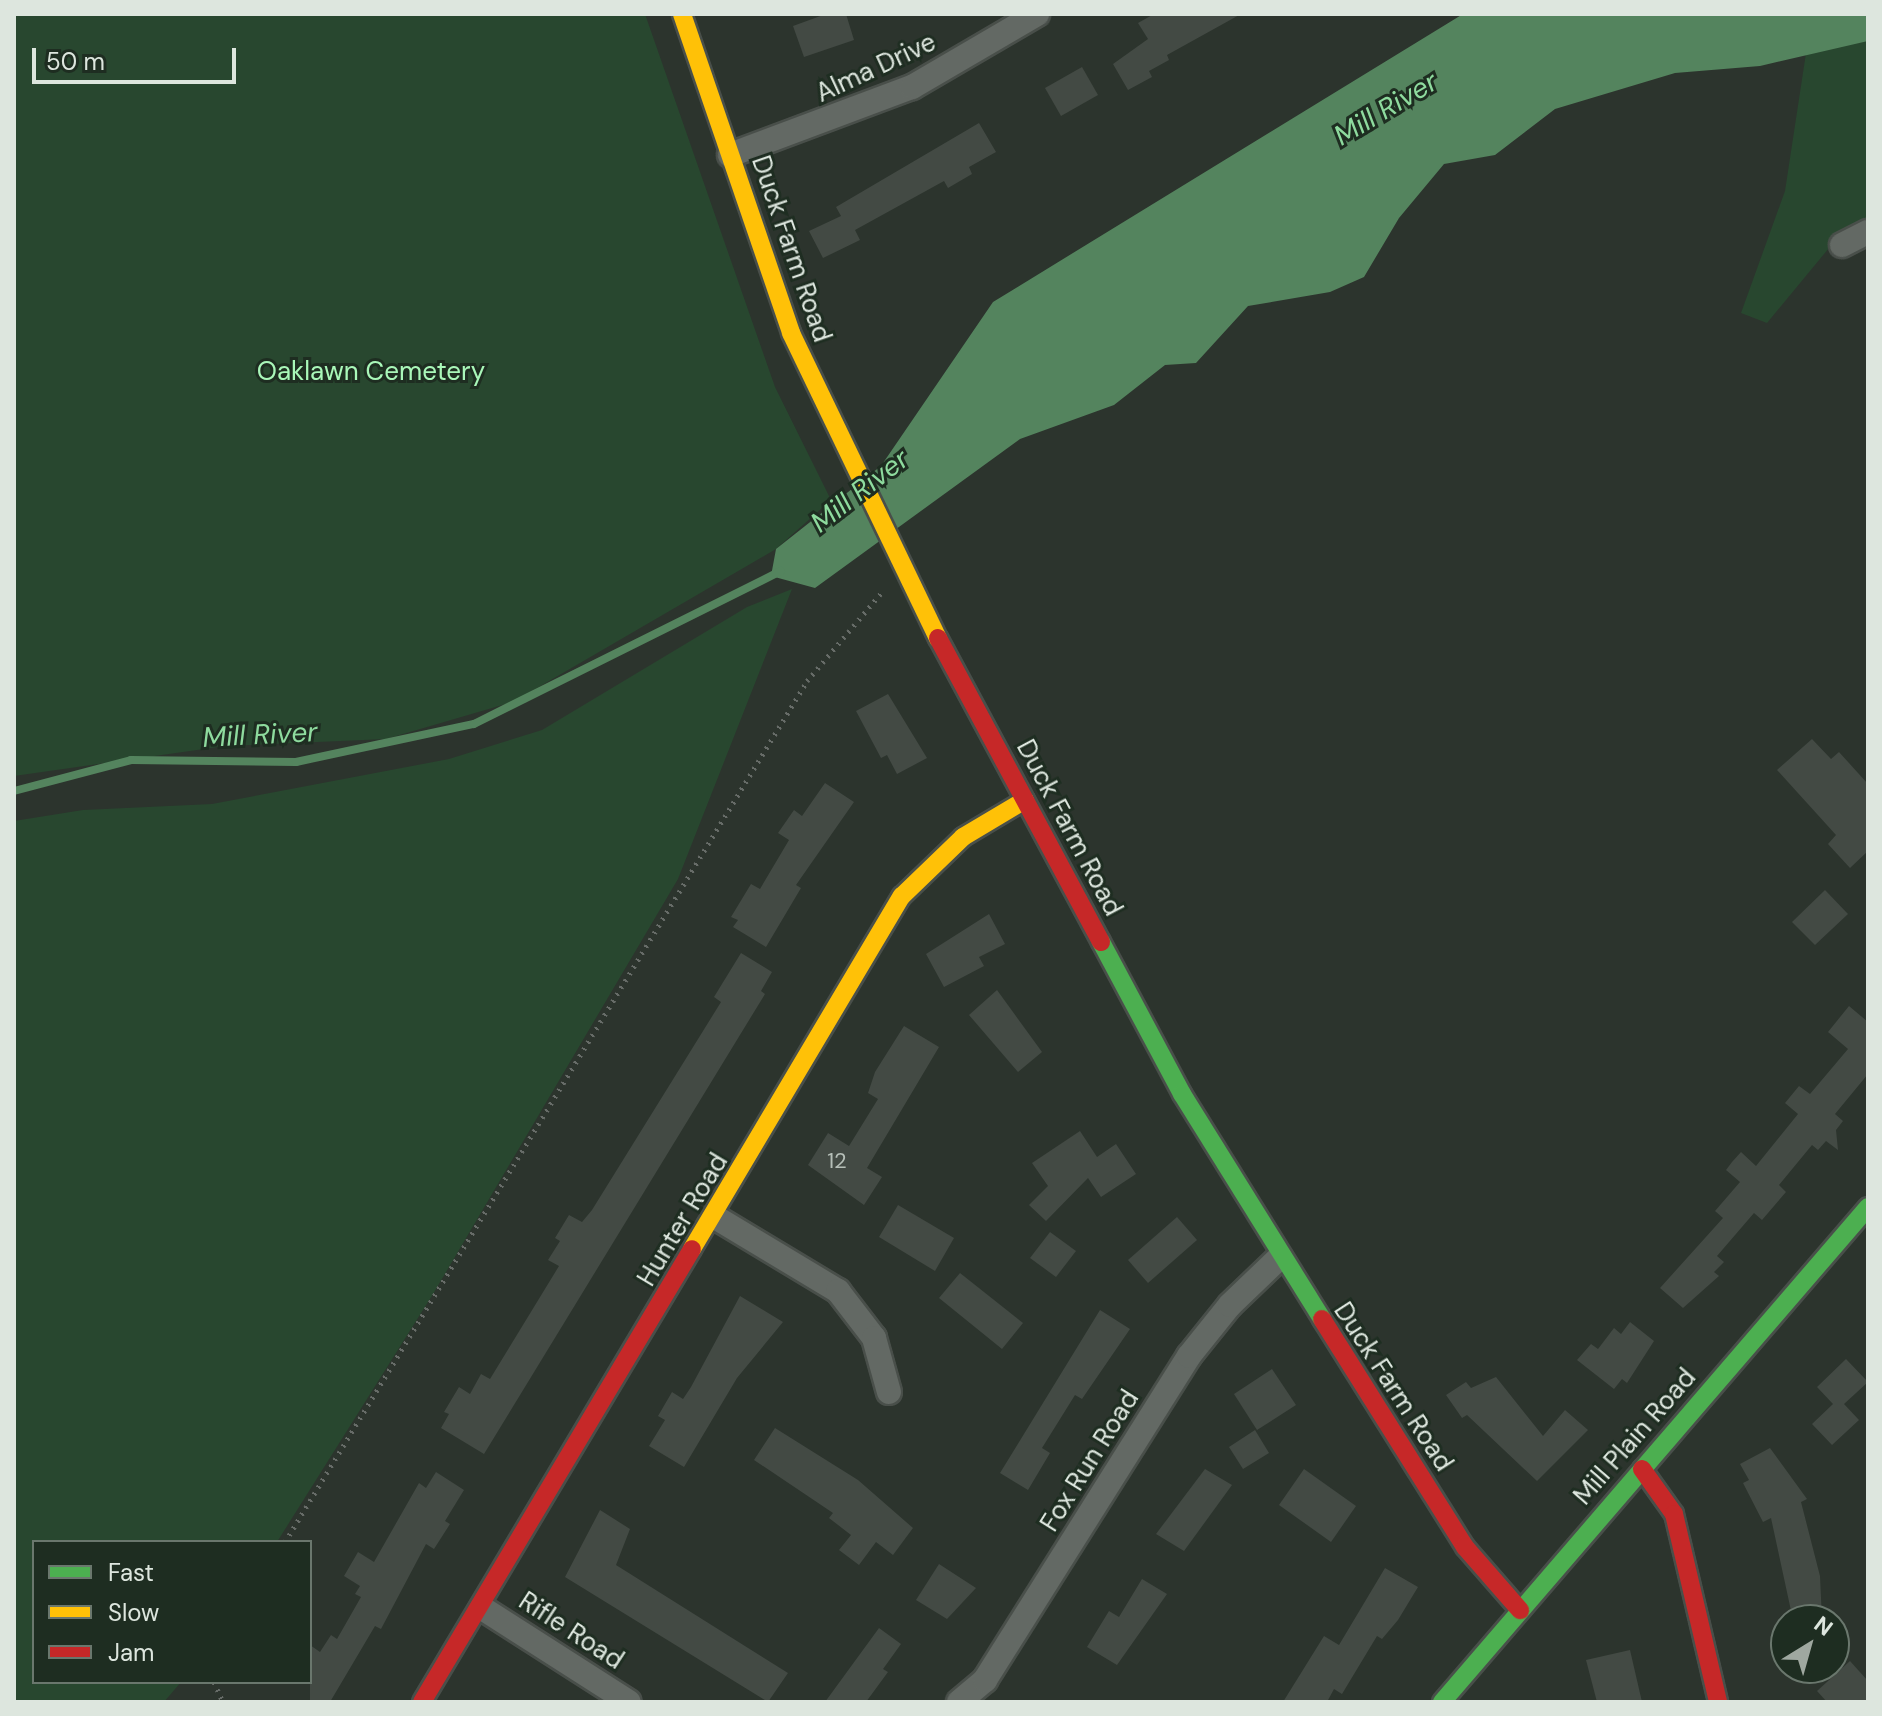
<!DOCTYPE html>
<style>
body{margin:0}
#map{position:relative;width:1882px;height:1716px;overflow:hidden;background:#2c342d;font-family:"DM Sans",sans-serif}
div>[style]{position:absolute}
.green>*{inset:0;background:#28472f}
.water>*{inset:0;background:#54845e}
.stream>*{height:8px;margin:-4px;padding:0 4px;transform-origin:4px;border-radius:4px;background:#54845e}
.building>*{inset:0;background:#434a44}
.path>*{height:5px;margin-top:-2.5px;transform-origin:0;background:repeating-linear-gradient(90deg,#676c68 0 2px,transparent 0 8px)}
.roads{filter:drop-shadow(2px 0 #494f4a) drop-shadow(-2px 0 #494f4a) drop-shadow(0 2px #494f4a) drop-shadow(0 -2px #494f4a)}
.street>*{height:24px;margin:-12px;padding:0 12px;transform-origin:12px;border-radius:12px;background:#636964}
.fast>*{height:18px;margin:-9px;padding:0 9px;transform-origin:9px;border-radius:9px;background:#4caf50}
.slow>*{height:18px;margin:-9px;padding:0 9px;transform-origin:9px;border-radius:9px;background:#ffc107}
.jam>*{height:18px;margin:-9px;padding:0 9px;transform-origin:9px;border-radius:9px;background:#c62828}
span{translate:-50% -50%;white-space:nowrap;text-align:center;line-height:1.15;-webkit-text-stroke:6px #1e2d21;paint-order:stroke}
.number-label{font-size:22px;color:#b6bfb8}
.number-label span{-webkit-text-stroke-width:0}
.street-label{font-size:26px;color:#dde6de}
.park-label{font-size:26px;color:#a9f7b9}
.water-label{font-size:28px;color:#8edb9e;font-style:italic}
.frame{position:absolute;inset:0;border:16px solid #dde6de;pointer-events:none}
.legend{position:absolute;left:32px;top:1540px;width:280px;height:144px;box-sizing:border-box;background:#1e2d21;border:2px solid #6a776d;margin:0;padding:10px 14px;list-style:none;font-size:24px;color:#dde6de}
.legend li{display:flex;align-items:center;gap:16px;height:40px}
.legend b{width:40px;border:2px solid #6a776d}
.north{position:absolute;left:1770px;top:1604px;width:80px;height:80px;box-sizing:border-box;background:#1e2d21;border:2px solid #6a776d;border-radius:50%;rotate:37deg;font-size:22px;font-weight:700;line-height:32px;text-align:center;color:#dde6de}
.north::after{content:'';display:block;margin:auto;width:28px;height:36px;background:#9fa8a0;clip-path:polygon(50% 0,100% 100%,50% 72%,0 100%)}
.scale{position:absolute;left:32px;top:48px;width:204px;height:36px;box-sizing:border-box;border:4px solid #dde6de;border-top:0;padding-left:10px;font-size:24px;line-height:28px;white-space:nowrap;color:#dde6de;-webkit-text-stroke:6px #1e2d21;paint-order:stroke}
</style>
<div id="map">
<div class="green">
<i style="clip-path:polygon(14px 14px,645px 14px,775px 387px,831px 500px,776px 549px,513px 702px,386px 739px,225px 746px,14px 776px)"></i>
<i style="clip-path:polygon(1868px 41px,1868px 216px,1829px 248px,1767px 323px,1741px 313px,1785px 191px,1806px 53px)"></i>
<i style="clip-path:polygon(792px 589px,678px 879px,433px 1294px,277px 1542px,34px 1542px,34px 1682px,181px 1682px,164px 1702px,14px 1702px,14px 821px,83px 810px,212px 804px,449px 759px,542px 730px,747px 607px)"></i>
</div>
<div class="water">
<i style="clip-path:polygon(1463px 14px,1868px 14px,1868px 41px,1760px 66px,1675px 73px,1555px 109px,1495px 155px,1444px 164px,1399px 218px,1364px 277px,1330px 292px,1248px 306px,1196px 363px,1165px 365px,1114px 405px,1020px 439px,815px 588px,771px 576px,776px 549px,881px 466px,993px 302px)"></i>
</div>
<div class="stream">
<i style="left:14px;top:791px;width:121px;rotate:-14.8deg"></i>
<i style="left:131px;top:760px;width:165px;rotate:0.7deg"></i>
<i style="left:296px;top:762px;width:182px;rotate:-12.1deg"></i>
<i style="left:474px;top:724px;width:343px;rotate:-26.5deg"></i>
</div>
<div class="building">
<i style="clip-path:polygon(826px 14px,846px 14px,854px 40px,804px 57px,793px 26px)"></i>
<i style="clip-path:polygon(1154px 14px,1241px 14px,1167px 55px,1169px 60px,1149px 71px,1152px 77px,1128px 90px,1113px 64px,1148px 39px,1138px 23px)"></i>
<i style="clip-path:polygon(1082px 67px,1098px 95px,1061px 116px,1045px 88px)"></i>
<i style="clip-path:polygon(979px 123px,996px 152px,969px 167px,972px 174px,948px 188px,944px 181px,855px 230px,860px 240px,823px 258px,809px 231px,841px 216px,836px 207px)"></i>
<i style="clip-path:polygon(888px 694px,927px 758px,897px 774px,887px 755px,881px 758px,856px 711px)"></i>
<i style="clip-path:polygon(1812px 739px,1831px 759px,1839px 752px,1868px 784px,1868px 851px,1850px 868px,1828px 844px,1836px 835px,1777px 770px)"></i>
<i style="clip-path:polygon(825px 783px,854px 802px,796px 885px,801px 888px,766px 947px,733px 927px,738px 920px,731px 917px,751px 884px,760px 889px,789px 840px,778px 833px,794px 810px,802px 816px)"></i>
<i style="clip-path:polygon(1825px 890px,1848px 914px,1815px 945px,1792px 922px)"></i>
<i style="clip-path:polygon(989px 914px,1005px 944px,979px 957px,984px 966px,944px 987px,926px 954px)"></i>
<i style="clip-path:polygon(741px 953px,772px 972px,761px 991px,765px 994px,484px 1454px,441px 1428px,449px 1414px,444px 1412px,459px 1387px,470px 1394px,481px 1374px,490px 1379px,559px 1266px,548px 1260px,560px 1241px,555px 1238px,569px 1215px,582px 1222px,592px 1210px,721px 1002px,714px 997px)"></i>
<i style="clip-path:polygon(997px 990px,1042px 1052px,1018px 1072px,969px 1015px)"></i>
<i style="clip-path:polygon(1849px 1006px,1868px 1022px,1868px 1074px,1835px 1114px,1843px 1121px,1836px 1130px,1838px 1150px,1826px 1141px,1818px 1150px,1812px 1145px,1779px 1185px,1786px 1192px,1762px 1220px,1754px 1213px,1717px 1256px,1724px 1262px,1714px 1272px,1719px 1276px,1683px 1308px,1660px 1288px,1723px 1218px,1715px 1211px,1740px 1182px,1726px 1170px,1732px 1162px,1741px 1152px,1756px 1166px,1798px 1114px,1785px 1103px,1799px 1086px,1810px 1094px,1848px 1049px,1828px 1032px)"></i>
<i style="clip-path:polygon(904px 1026px,939px 1047px,867px 1168px,882px 1177px,864px 1205px,808px 1165px,828px 1133px,849px 1146px,878px 1099px,868px 1093px,875px 1072px)"></i>
<i style="clip-path:polygon(1080px 1131px,1097px 1157px,1116px 1144px,1136px 1174px,1101px 1197px,1088px 1178px,1046px 1221px,1029px 1205px,1048px 1186px,1032px 1163px)"></i>
<i style="clip-path:polygon(898px 1205px,954px 1238px,935px 1271px,879px 1237px)"></i>
<i style="clip-path:polygon(1177px 1217px,1197px 1240px,1148px 1283px,1128px 1260px)"></i>
<i style="clip-path:polygon(1050px 1232px,1076px 1251px,1056px 1277px,1030px 1258px)"></i>
<i style="clip-path:polygon(960px 1273px,1023px 1323px,1002px 1349px,939px 1298px)"></i>
<i style="clip-path:polygon(740px 1296px,783px 1322px,737px 1378px,684px 1467px,649px 1446px,665px 1420px,658px 1416px,672px 1392px,683px 1399px,691px 1387px)"></i>
<i style="clip-path:polygon(1100px 1310px,1130px 1329px,1082px 1399px,1075px 1395px,1042px 1448px,1050px 1453px,1028px 1490px,1000px 1473px)"></i>
<i style="clip-path:polygon(1630px 1322px,1654px 1341px,1627px 1383px,1622px 1379px,1614px 1389px,1577px 1360px,1591px 1344px,1598px 1349px,1614px 1328px,1621px 1334px)"></i>
<i style="clip-path:polygon(1846px 1359px,1868px 1382px,1844px 1404px,1859px 1420px,1832px 1445px,1812px 1424px,1833px 1404px,1817px 1387px)"></i>
<i style="clip-path:polygon(1272px 1369px,1296px 1405px,1257px 1430px,1234px 1394px)"></i>
<i style="clip-path:polygon(1496px 1377px,1543px 1436px,1565px 1410px,1588px 1430px,1537px 1481px,1467px 1415px,1462px 1418px,1446px 1395px,1466px 1382px,1471px 1388px)"></i>
<i style="clip-path:polygon(775px 1428px,858px 1480px,913px 1528px,893px 1555px,876px 1542px,859px 1565px,839px 1550px,851px 1535px,829px 1518px,833px 1513px,754px 1460px)"></i>
<i style="clip-path:polygon(1255px 1430px,1269px 1453px,1243px 1469px,1229px 1447px)"></i>
<i style="clip-path:polygon(1770px 1448px,1807px 1499px,1801px 1502px,1820px 1576px,1822px 1620px,1793px 1620px,1771px 1518px,1763px 1522px,1743px 1483px,1749px 1480px,1740px 1464px)"></i>
<i style="clip-path:polygon(1205px 1469px,1232px 1485px,1184px 1551px,1156px 1534px)"></i>
<i style="clip-path:polygon(1304px 1469px,1356px 1506px,1331px 1542px,1279px 1505px)"></i>
<i style="clip-path:polygon(436px 1472px,464px 1490px,445px 1521px,450px 1524px,434px 1549px,426px 1544px,381px 1629px,375px 1626px,330px 1702px,310px 1702px,310px 1645px,320px 1652px,331px 1635px,337px 1639px,361px 1597px,355px 1594px,360px 1586px,344px 1576px,358px 1552px,374px 1562px,419px 1483px,426px 1488px)"></i>
<i style="clip-path:polygon(600px 1510px,630px 1529px,616px 1565px,788px 1673px,768px 1702px,565px 1577px)"></i>
<i style="clip-path:polygon(939px 1564px,976px 1588px,947px 1619px,916px 1600px)"></i>
<i style="clip-path:polygon(1385px 1568px,1418px 1587px,1398px 1620px,1382px 1639px,1377px 1636px,1342px 1694px,1334px 1689px,1327px 1702px,1283px 1702px,1324px 1636px,1339px 1645px)"></i>
<i style="clip-path:polygon(1142px 1579px,1167px 1594px,1117px 1665px,1087px 1647px,1109px 1611px,1119px 1617px)"></i>
<i style="clip-path:polygon(879px 1628px,901px 1644px,883px 1669px,888px 1672px,866px 1702px,825px 1702px)"></i>
<i style="clip-path:polygon(1630px 1650px,1642px 1702px,1597px 1702px,1586px 1660px)"></i>
<i style="clip-path:polygon(1850px 1661px,1868px 1681px,1868px 1702px,1827px 1702px,1817px 1691px)"></i>
</div>
<div class="path">
<i style="left:285px;top:1542px;width:1007px;rotate:-58.77deg"></i>
<i style="left:807px;top:681px;width:115px;rotate:-49.9deg"></i>
<i style="left:214px;top:1682px;width:22px;rotate:66deg"></i>
</div>
<div class="roads">
<div class="street">
<i style="left:730px;top:155px;width:194px;rotate:-20.5deg"></i>
<i style="left:912px;top:87px;width:145px;rotate:-30.3deg"></i>
<i style="left:1842px;top:245px;width:29px;rotate:-27deg"></i>
<i style="left:715px;top:1217px;width:144px;rotate:31deg"></i>
<i style="left:838px;top:1291px;width:59px;rotate:52.5deg"></i>
<i style="left:874px;top:1338px;width:56px;rotate:74.5deg"></i>
<i style="left:482px;top:1608px;width:174px;rotate:32.6deg"></i>
<i style="left:959px;top:1702px;width:34px;rotate:-40deg"></i>
<i style="left:985px;top:1680px;width:383px;rotate:-57.8deg"></i>
<i style="left:1189px;top:1356px;width:65px;rotate:-51.2deg"></i>
<i style="left:1230px;top:1305px;width:69px;rotate:-43.8deg"></i>
</div>
<div class="fast">
<i style="left:1101px;top:942px;width:172px;rotate:61.9deg"></i>
<i style="left:1182px;top:1094px;width:265px;rotate:58.1deg"></i>
<i style="left:1442px;top:1702px;width:653px;rotate:-49.28deg"></i>
</div>
<div class="slow">
<i style="left:682px;top:14px;width:337px;rotate:71.1deg"></i>
<i style="left:791px;top:333px;width:339px;rotate:64.3deg"></i>
<i style="left:692px;top:1249px;width:411px;rotate:-59.3deg"></i>
<i style="left:902px;top:896px;width:85px;rotate:-44deg"></i>
<i style="left:963px;top:837px;width:72px;rotate:-30.8deg"></i>
</div>
<div class="jam">
<i style="left:938px;top:638px;width:345px;rotate:61.8deg"></i>
<i style="left:1322px;top:1319px;width:269px;rotate:57.9deg"></i>
<i style="left:1465px;top:1547px;width:84px;rotate:48.9deg"></i>
<i style="left:1642px;top:1469px;width:55px;rotate:54.6deg"></i>
<i style="left:1674px;top:1514px;width:193px;rotate:76.8deg"></i>
<i style="left:422px;top:1702px;width:527px;rotate:-59.2deg"></i>
</div>
</div>
<div class="number-label">
<span style="left:837px;top:1161px">12</span>
</div>
<div class="street-label">
<span style="left:876px;top:68px;rotate:-25deg">Alma Drive</span>
<span style="left:791px;top:249px;rotate:71deg">Duck Farm Road</span>
<span style="left:1069px;top:828px;rotate:62deg">Duck Farm Road</span>
<span style="left:683px;top:1220px;rotate:-59deg">Hunter Road</span>
<span style="left:1393px;top:1387px;rotate:57deg">Duck Farm Road</span>
<span style="left:1635px;top:1437px;rotate:-49deg">Mill Plain Road</span>
<span style="left:1090px;top:1461px;rotate:-58deg">Fox Run Road</span>
<span style="left:571px;top:1631px;rotate:33deg">Rifle Road</span>
</div>
<div class="park-label">
<span style="left:371px;top:372px">Oaklawn Cemetery</span>
</div>
<div class="water-label">
<span style="left:1386px;top:109px;rotate:-31deg">Mill River</span>
<span style="left:860px;top:491px;rotate:-38deg">Mill River</span>
<span style="left:260px;top:735px;rotate:-3deg">Mill River</span>
</div>
<div class="frame"></div>
<ul class="legend">
<li><b style="height:10px;background:#4caf50"></b>Fast</li>
<li><b style="height:10px;background:#ffc107"></b>Slow</li>
<li><b style="height:10px;background:#c62828"></b>Jam</li>
</ul>
<div class="north">N</div>
<div class="scale">50 m</div>
</div>
